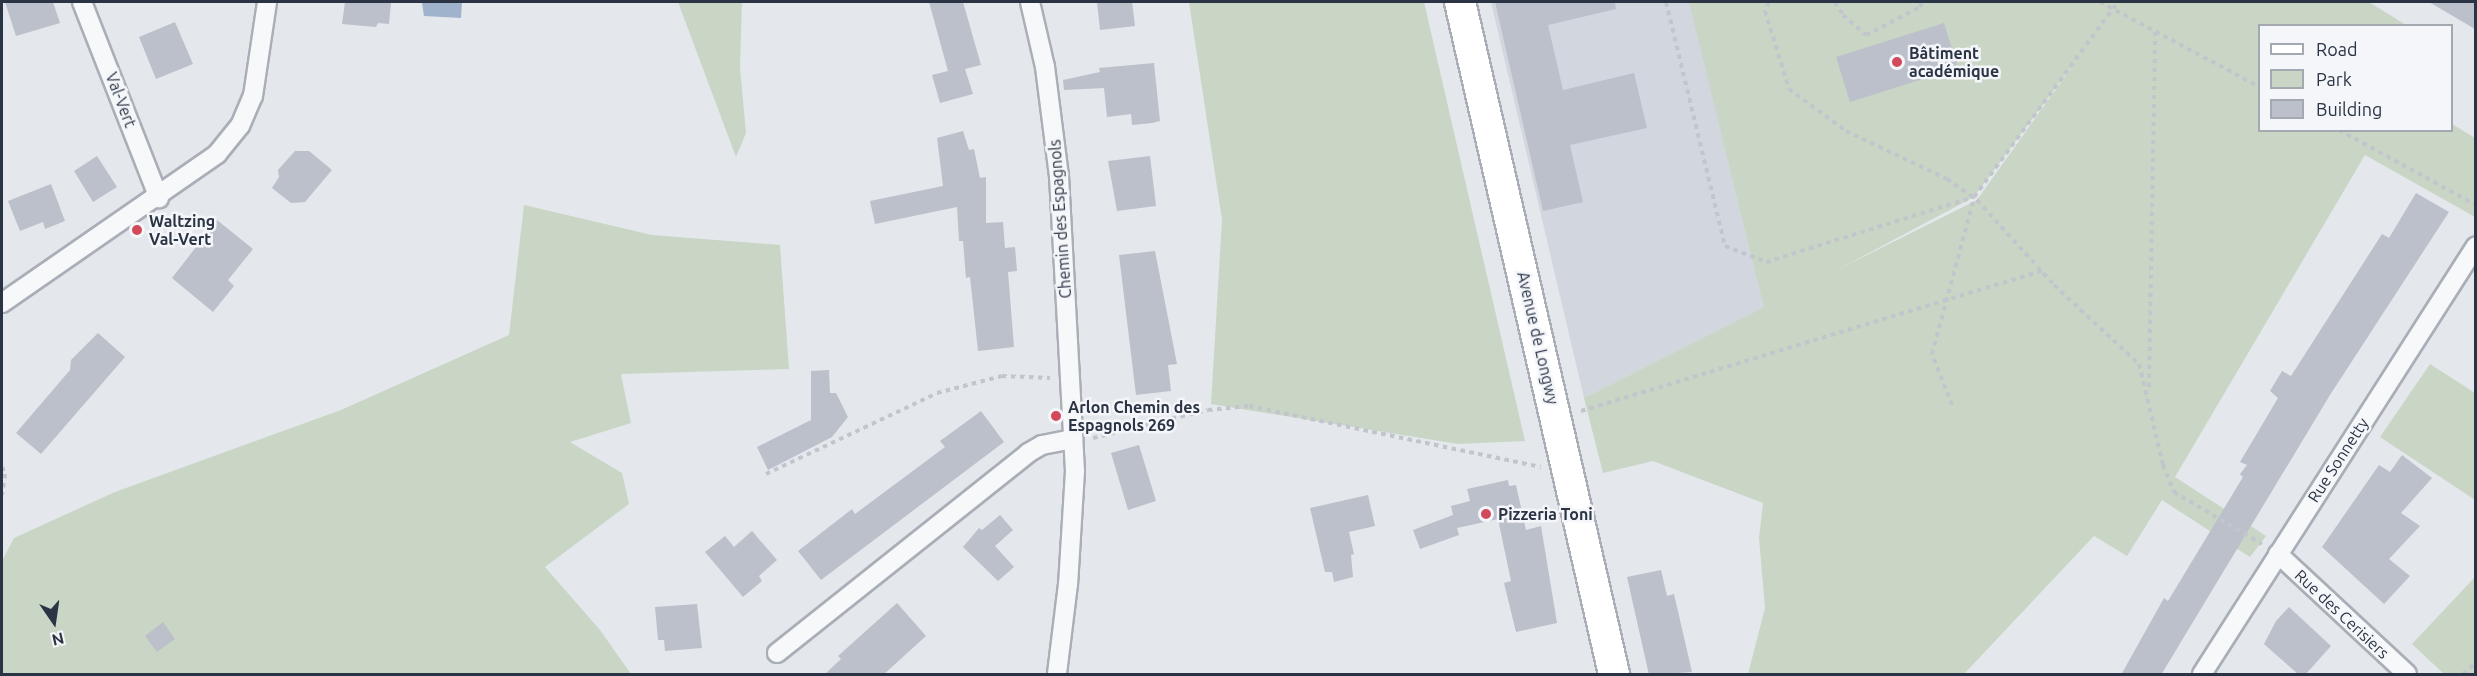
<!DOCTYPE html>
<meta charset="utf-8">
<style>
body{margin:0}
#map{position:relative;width:2477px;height:676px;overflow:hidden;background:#e4e7ec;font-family:Ubuntu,sans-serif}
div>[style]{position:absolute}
.built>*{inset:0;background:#d2d6de}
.green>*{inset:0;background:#c9d6c5}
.water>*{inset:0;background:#9fb4cc}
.building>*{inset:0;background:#bbc0ca}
.path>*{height:4px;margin-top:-2px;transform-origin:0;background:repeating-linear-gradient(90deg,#c2c5cb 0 4.5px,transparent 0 9px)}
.roads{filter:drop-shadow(2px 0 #a9aeb7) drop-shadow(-2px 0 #a9aeb7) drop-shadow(0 2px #a9aeb7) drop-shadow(0 -2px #a9aeb7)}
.street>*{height:18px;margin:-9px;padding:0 9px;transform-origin:9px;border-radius:9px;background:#f7f8fa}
.primary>*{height:30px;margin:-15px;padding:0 15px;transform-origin:15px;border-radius:15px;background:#fff}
.dots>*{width:16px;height:16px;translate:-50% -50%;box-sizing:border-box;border:3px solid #f4f6f9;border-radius:50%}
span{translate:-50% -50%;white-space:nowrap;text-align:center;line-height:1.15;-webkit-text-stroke:5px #f4f6f9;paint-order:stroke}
.poi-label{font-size:16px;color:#2b3445;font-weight:700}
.left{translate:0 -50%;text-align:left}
.street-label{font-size:16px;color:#2b3445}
.frame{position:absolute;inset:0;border:3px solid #2b3445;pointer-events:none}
.legend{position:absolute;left:2258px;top:24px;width:195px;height:108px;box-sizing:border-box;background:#f4f6f9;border:2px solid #a4a8b1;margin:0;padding:8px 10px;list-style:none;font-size:18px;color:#2b3445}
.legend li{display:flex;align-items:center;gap:12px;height:30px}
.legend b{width:30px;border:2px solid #a4a8b1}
.north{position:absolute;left:24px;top:592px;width:60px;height:60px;-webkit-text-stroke:4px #f4f6f9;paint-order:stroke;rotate:167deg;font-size:16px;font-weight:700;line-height:24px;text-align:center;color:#2b3445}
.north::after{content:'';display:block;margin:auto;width:21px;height:27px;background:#2b3445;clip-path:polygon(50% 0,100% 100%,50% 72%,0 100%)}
</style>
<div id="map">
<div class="built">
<i style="clip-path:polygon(1491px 2px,2119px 2px,1764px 307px,1584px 398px)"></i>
</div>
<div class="green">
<i style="clip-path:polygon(678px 2px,742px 2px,740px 68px,746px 133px,736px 157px)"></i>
<i style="clip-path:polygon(1189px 2px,1424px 2px,1525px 441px,1458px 444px,1211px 404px,1222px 220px)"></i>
<i style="clip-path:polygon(evenodd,1689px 2px,2369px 2px,2406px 25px,2260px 26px,2260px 130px,2452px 130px,2452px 124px,2475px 138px,2475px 217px,2365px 155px,2175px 477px,2266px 536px,2250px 557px,2162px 500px,2127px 556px,2094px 536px,1964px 674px,1748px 674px,1765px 608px,1759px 538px,1763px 503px,1653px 461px,1603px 473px,1584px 398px,1764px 307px,1689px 2px,2081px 54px,1977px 200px,1839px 269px,1974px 197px,2081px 54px)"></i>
<i style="clip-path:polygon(524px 205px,652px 235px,780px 245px,789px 369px,621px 374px,631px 423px,570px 442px,622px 473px,629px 504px,545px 567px,600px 630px,631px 674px,2px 674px,2px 561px,14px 538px,115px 492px,341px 410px,509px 335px)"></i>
<i style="clip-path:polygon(2430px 364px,2475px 393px,2475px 500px,2380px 437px)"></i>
<i style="clip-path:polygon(2475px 577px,2475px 674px,2444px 674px,2412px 644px)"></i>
</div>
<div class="water">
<i style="clip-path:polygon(462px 2px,461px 18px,424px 16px,422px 3px)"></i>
</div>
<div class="building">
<i style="clip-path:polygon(5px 2px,53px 2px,60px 23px,16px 36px)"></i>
<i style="clip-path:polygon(345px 2px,391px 3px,389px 24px,378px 23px,376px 27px,342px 24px)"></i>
<i style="clip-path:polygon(929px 2px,963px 2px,981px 65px,965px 69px,973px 94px,940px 103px,932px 75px,948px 71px)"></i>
<i style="clip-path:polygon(1097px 2px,1132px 2px,1135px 26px,1100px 30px)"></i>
<i style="clip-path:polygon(1495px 2px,1615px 2px,1616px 9px,1548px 25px,1563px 90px,1634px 73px,1647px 128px,1570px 145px,1583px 202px,1543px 211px)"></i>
<i style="clip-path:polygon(2429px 2px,2475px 2px,2475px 29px)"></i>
<i style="clip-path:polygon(175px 22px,193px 64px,156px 79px,139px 37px)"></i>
<i style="clip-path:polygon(1944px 23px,1958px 68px,1850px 102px,1836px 57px)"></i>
<i style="clip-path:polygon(1154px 63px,1160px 121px,1152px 123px,1132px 125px,1131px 114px,1107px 117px,1104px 88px,1064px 90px,1063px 80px,1100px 72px,1099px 68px)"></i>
<i style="clip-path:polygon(963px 131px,969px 150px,974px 149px,980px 178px,986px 177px,986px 223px,1003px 222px,1005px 248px,1015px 247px,1017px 271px,1008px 272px,1014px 347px,978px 351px,970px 277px,966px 278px,963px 241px,959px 241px,957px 207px,875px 224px,870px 201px,943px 186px,937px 138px)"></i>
<i style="clip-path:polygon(295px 151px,309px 151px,332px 170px,305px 202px,291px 203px,272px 188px,279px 177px,278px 170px)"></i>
<i style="clip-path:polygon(97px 156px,117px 187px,93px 202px,74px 171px)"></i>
<i style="clip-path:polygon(1150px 156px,1156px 206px,1117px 211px,1108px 161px)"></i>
<i style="clip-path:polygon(51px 184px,65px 221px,45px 229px,43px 222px,20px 231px,8px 201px)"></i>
<i style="clip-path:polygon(2416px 193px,2449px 212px,2330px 395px,2161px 675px,2121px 675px,2164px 598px,2168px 601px,2243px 477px,2240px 474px,2247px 465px,2240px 462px,2278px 398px,2270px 391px,2282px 371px,2291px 376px,2382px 234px,2389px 238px)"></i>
<i style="clip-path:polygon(217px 220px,253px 249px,228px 280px,234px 286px,213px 312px,172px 278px)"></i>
<i style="clip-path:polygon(1155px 251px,1177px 364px,1168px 365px,1171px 391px,1136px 395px,1119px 255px)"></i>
<i style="clip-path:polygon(98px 333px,125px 357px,41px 454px,16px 433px,70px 370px,71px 360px)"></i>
<i style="clip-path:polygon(829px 370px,830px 393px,836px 393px,848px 417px,832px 437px,768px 470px,757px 447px,811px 420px,811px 371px)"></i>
<i style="clip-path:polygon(981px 411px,1004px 442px,821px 580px,798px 551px,852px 509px,855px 514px,945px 447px,940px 441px)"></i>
<i style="clip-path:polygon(1139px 445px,1156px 501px,1128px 510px,1111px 453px)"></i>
<i style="clip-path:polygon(2402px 455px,2432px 478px,2401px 513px,2420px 526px,2389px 559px,2410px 576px,2384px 604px,2322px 547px,2379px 465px,2390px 472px)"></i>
<i style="clip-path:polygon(1508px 480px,1509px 486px,1516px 485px,1526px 530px,1541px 526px,1557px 623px,1516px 632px,1504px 583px,1511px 581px,1498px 519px,1457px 528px,1459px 535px,1420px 549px,1413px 530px,1453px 515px,1451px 506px,1470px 501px,1467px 489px)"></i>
<i style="clip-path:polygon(1368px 495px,1375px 526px,1349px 532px,1354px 554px,1351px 555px,1353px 577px,1334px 582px,1332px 572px,1325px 572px,1310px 508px)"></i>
<i style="clip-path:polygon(1000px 515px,1013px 530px,995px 546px,1014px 567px,998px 581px,963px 547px,979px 528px,982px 530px)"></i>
<i style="clip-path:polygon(752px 531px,777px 560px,759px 576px,762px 581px,743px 597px,705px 552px,725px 536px,734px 547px)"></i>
<i style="clip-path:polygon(1661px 570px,1667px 596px,1674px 594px,1692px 672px,1649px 675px,1627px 577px)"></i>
<i style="clip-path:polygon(897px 603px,926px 636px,883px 675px,824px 675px,841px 659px,838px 656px)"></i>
<i style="clip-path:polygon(697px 604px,702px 648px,665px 651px,664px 640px,658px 640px,655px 607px)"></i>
<i style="clip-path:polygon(2289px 607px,2331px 646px,2305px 675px,2299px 675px,2264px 644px,2276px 621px)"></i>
<i style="clip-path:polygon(163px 622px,175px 639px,157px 652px,145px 636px)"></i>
</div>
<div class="path">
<i style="left:1666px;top:2px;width:251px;rotate:76.4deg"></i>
<i style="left:1725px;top:246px;width:44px;rotate:21.3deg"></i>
<i style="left:1766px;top:262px;width:218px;rotate:-17.4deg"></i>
<i style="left:1974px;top:197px;width:242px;rotate:-53.6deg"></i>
<i style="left:1769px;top:2px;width:10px;rotate:114deg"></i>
<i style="left:1765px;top:11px;width:82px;rotate:72.9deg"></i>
<i style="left:1789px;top:89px;width:71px;rotate:36.4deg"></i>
<i style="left:1846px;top:131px;width:112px;rotate:25.4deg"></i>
<i style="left:1947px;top:179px;width:37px;rotate:35deg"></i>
<i style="left:1977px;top:200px;width:115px;rotate:47.8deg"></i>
<i style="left:2054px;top:285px;width:116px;rotate:42.9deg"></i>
<i style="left:2139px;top:364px;width:104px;rotate:76.6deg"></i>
<i style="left:2163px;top:465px;width:29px;rotate:68deg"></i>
<i style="left:2174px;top:492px;width:102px;rotate:30.6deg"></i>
<i style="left:1835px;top:2px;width:15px;rotate:58deg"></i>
<i style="left:1843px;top:15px;width:30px;rotate:41deg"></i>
<i style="left:1866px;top:35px;width:61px;rotate:-27.4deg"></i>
<i style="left:1920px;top:7px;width:5px;rotate:-68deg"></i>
<i style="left:2100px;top:2px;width:181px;rotate:28deg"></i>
<i style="left:2339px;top:130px;width:156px;rotate:28.7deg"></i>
<i style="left:2149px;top:387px;width:357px;rotate:-89deg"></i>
<i style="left:1952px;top:405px;width:55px;rotate:-111.4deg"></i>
<i style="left:1932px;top:354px;width:162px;rotate:-74.9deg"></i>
<i style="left:1581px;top:411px;width:482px;rotate:-16.9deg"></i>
<i style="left:1093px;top:438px;width:118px;rotate:-13.7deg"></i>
<i style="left:1208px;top:410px;width:41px;rotate:-5.6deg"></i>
<i style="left:1249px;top:406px;width:298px;rotate:11.8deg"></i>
<i style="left:2px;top:467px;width:8px;rotate:67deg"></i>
<i style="left:5px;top:474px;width:21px;rotate:98deg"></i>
<i style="left:766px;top:474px;width:189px;rotate:-25.3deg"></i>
<i style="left:937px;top:393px;width:67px;rotate:-14.7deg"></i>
<i style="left:1002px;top:376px;width:48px;rotate:2.4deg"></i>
<i style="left:2463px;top:674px;width:17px;rotate:-40deg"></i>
</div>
<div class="roads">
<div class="street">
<i style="left:82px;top:2px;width:211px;rotate:68.6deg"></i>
<i style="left:1030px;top:2px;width:67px;rotate:77deg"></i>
<i style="left:1045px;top:67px;width:110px;rotate:82.7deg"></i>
<i style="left:1059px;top:176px;width:295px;rotate:86.9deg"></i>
<i style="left:1075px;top:471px;width:113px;rotate:93.5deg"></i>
<i style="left:1068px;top:584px;width:91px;rotate:97deg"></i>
<i style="left:2px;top:303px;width:262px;rotate:-34.7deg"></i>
<i style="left:217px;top:154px;width:36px;rotate:-51deg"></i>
<i style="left:240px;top:126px;width:33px;rotate:-67deg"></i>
<i style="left:253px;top:96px;width:95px;rotate:-81.5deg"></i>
<i style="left:2278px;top:554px;width:176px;rotate:42.9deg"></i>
<i style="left:777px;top:653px;width:321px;rotate:-38.5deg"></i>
<i style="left:1028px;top:453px;width:16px;rotate:-30deg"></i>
<i style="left:1042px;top:445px;width:32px;rotate:-11deg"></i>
<i style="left:2202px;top:674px;width:508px;rotate:-57.37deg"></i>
</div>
<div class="primary">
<i style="left:1460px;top:2px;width:689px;rotate:77.09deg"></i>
</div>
</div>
<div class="dots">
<i style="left:1897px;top:62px;background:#d1495b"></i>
<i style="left:137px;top:230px;background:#d1495b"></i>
<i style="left:1056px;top:416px;background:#d1495b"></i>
<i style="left:1486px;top:514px;background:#d1495b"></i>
</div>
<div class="poi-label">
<span class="left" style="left:1909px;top:62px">Bâtiment<br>académique</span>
<span class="left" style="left:149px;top:230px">Waltzing<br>Val-Vert</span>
<span class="left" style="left:1068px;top:416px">Arlon Chemin des<br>Espagnols 269</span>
<span class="left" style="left:1498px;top:514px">Pizzeria Toni</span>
</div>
<div class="street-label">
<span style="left:121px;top:100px;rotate:69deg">Val-Vert</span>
<span style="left:1060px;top:219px;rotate:-94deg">Chemin des Espagnols</span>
<span style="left:1538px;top:338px;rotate:77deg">Avenue de Longwy</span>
<span style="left:2338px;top:460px;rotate:-57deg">Rue Sonnetty</span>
<span style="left:2342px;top:614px;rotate:43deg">Rue des Cerisiers</span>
</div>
<div class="frame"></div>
<ul class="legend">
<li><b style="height:8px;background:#fff"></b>Road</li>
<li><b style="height:16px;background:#c9d6c5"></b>Park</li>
<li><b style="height:16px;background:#bbc0ca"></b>Building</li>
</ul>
<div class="north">N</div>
</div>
